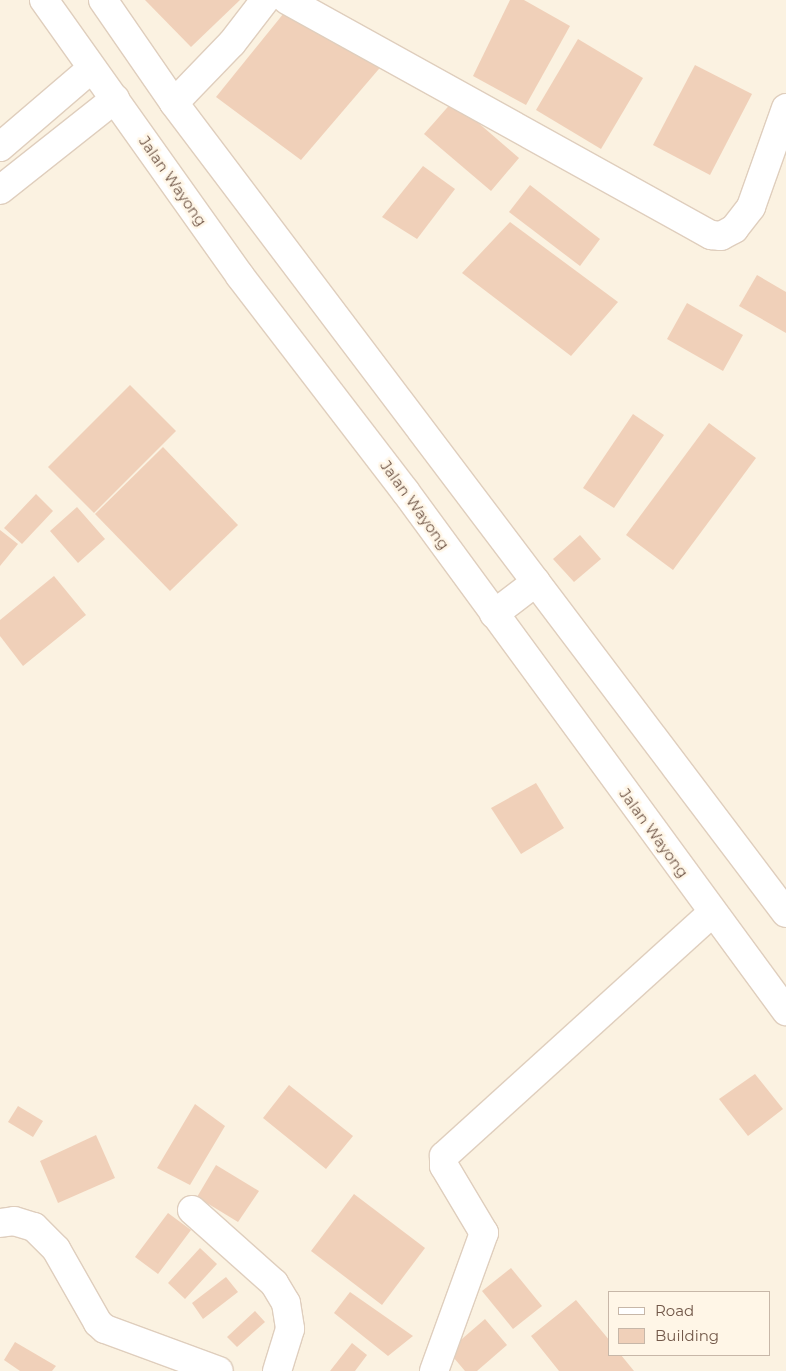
<!DOCTYPE html>
<style>
body{margin:0}
#map{position:relative;width:786px;height:1371px;overflow:hidden;background:#fbf2e1;font-family:Montserrat,sans-serif}
div>[style]{position:absolute}
.building>*{inset:0;background:#f0d0b9}
.roads{filter:drop-shadow(1px 0 #dfcebd) drop-shadow(-1px 0 #dfcebd) drop-shadow(0 1px #dfcebd) drop-shadow(0 -1px #dfcebd)}
.minor>*{height:28px;margin:-14px;padding:0 14px;transform-origin:14px;border-radius:14px;background:#fff}
.secondary>*{height:28px;margin:-14px;padding:0 14px;transform-origin:14px;border-radius:14px;background:#fff}
span{translate:-50% -50%;white-space:nowrap;text-align:center;line-height:1.15;-webkit-text-stroke:5px #fff6e7;paint-order:stroke}
.street-label{font-size:15px;color:#725849}
.legend{position:absolute;left:608px;top:1291px;width:162px;height:65px;box-sizing:border-box;background:#fff6e7;border:1px solid #c7b7a8;margin:0;padding:6px 9px;list-style:none;font-size:15px;color:#725849}
.legend li{display:flex;align-items:center;gap:10px;height:25px}
.legend b{width:25px;border:1px solid #c7b7a8}
</style>
<div id="map">
<div class="building">
<i style="clip-path:polygon(145px 0,240px 0,191px 47px)"></i>
<i style="clip-path:polygon(510px 0,524px 0,570px 26px,526px 105px,473px 76px)"></i>
<i style="clip-path:polygon(288px 8px,384px 63px,301px 160px,216px 97px)"></i>
<i style="clip-path:polygon(578px 39px,643px 78px,601px 149px,536px 110px)"></i>
<i style="clip-path:polygon(695px 65px,752px 94px,710px 175px,653px 145px)"></i>
<i style="clip-path:polygon(453px 101px,519px 158px,491px 191px,424px 134px)"></i>
<i style="clip-path:polygon(423px 166px,455px 189px,417px 239px,382px 217px)"></i>
<i style="clip-path:polygon(530px 185px,600px 239px,580px 266px,509px 212px)"></i>
<i style="clip-path:polygon(510px 222px,618px 302px,571px 356px,462px 273px)"></i>
<i style="clip-path:polygon(757px 275px,786px 292px,786px 333px,739px 306px)"></i>
<i style="clip-path:polygon(687px 303px,743px 335px,723px 371px,667px 339px)"></i>
<i style="clip-path:polygon(130px 385px,176px 431px,94px 513px,48px 467px)"></i>
<i style="clip-path:polygon(633px 414px,664px 435px,614px 508px,583px 488px)"></i>
<i style="clip-path:polygon(709px 423px,756px 458px,673px 570px,626px 535px)"></i>
<i style="clip-path:polygon(163px 447px,238px 525px,170px 591px,95px 514px)"></i>
<i style="clip-path:polygon(36px 494px,53px 511px,22px 544px,4px 528px)"></i>
<i style="clip-path:polygon(77px 507px,105px 539px,78px 563px,50px 531px)"></i>
<i style="clip-path:polygon(0 530px,18px 544px,0 566px)"></i>
<i style="clip-path:polygon(580px 535px,601px 559px,574px 582px,553px 559px)"></i>
<i style="clip-path:polygon(54px 576px,86px 615px,23px 666px,0 636px,0 620px)"></i>
<i style="clip-path:polygon(536px 783px,564px 828px,521px 854px,491px 808px)"></i>
<i style="clip-path:polygon(755px 1074px,783px 1109px,748px 1136px,719px 1099px)"></i>
<i style="clip-path:polygon(289px 1085px,353px 1136px,326px 1169px,263px 1118px)"></i>
<i style="clip-path:polygon(195px 1104px,225px 1126px,190px 1185px,157px 1168px)"></i>
<i style="clip-path:polygon(18px 1106px,43px 1121px,33px 1137px,8px 1122px)"></i>
<i style="clip-path:polygon(96px 1135px,115px 1178px,58px 1203px,40px 1161px)"></i>
<i style="clip-path:polygon(216px 1165px,259px 1191px,238px 1222px,197px 1197px)"></i>
<i style="clip-path:polygon(354px 1194px,425px 1248px,382px 1305px,311px 1251px)"></i>
<i style="clip-path:polygon(168px 1213px,191px 1230px,158px 1274px,135px 1257px)"></i>
<i style="clip-path:polygon(200px 1248px,217px 1264px,185px 1299px,168px 1283px)"></i>
<i style="clip-path:polygon(511px 1268px,542px 1306px,513px 1329px,482px 1291px)"></i>
<i style="clip-path:polygon(226px 1277px,238px 1292px,203px 1319px,192px 1303px)"></i>
<i style="clip-path:polygon(350px 1292px,413px 1336px,388px 1356px,334px 1313px)"></i>
<i style="clip-path:polygon(576px 1300px,610px 1341px,610px 1355px,621px 1355px,634px 1371px,559px 1371px,531px 1336px)"></i>
<i style="clip-path:polygon(255px 1311px,265px 1322px,237px 1347px,227px 1337px)"></i>
<i style="clip-path:polygon(485px 1319px,507px 1345px,477px 1371px,465px 1371px,448px 1351px)"></i>
<i style="clip-path:polygon(15px 1342px,56px 1366px,52px 1371px,20px 1371px,4px 1360px)"></i>
<i style="clip-path:polygon(352px 1343px,367px 1355px,355px 1371px,330px 1371px)"></i>
</div>
<div class="roads">
<div class="minor">
<i style="left:287px;top:0;width:485px;rotate:29deg"></i>
<i style="left:711px;top:235px;width:10px;rotate:6deg"></i>
<i style="left:721px;top:236px;width:15px;rotate:-28deg"></i>
<i style="left:734px;top:229px;width:28px;rotate:-52deg"></i>
<i style="left:751px;top:207px;width:105px;rotate:-70.5deg"></i>
<i style="left:174px;top:103px;width:83px;rotate:-46deg"></i>
<i style="left:232px;top:43px;width:54px;rotate:-52.5deg"></i>
<i style="left:192px;top:1210px;width:110px;rotate:41.7deg"></i>
<i style="left:274px;top:1283px;width:23px;rotate:59deg"></i>
<i style="left:286px;top:1303px;width:26px;rotate:81deg"></i>
<i style="left:290px;top:1329px;width:44px;rotate:107.2deg"></i>
<i style="left:0;top:1223px;width:14px;rotate:-8deg"></i>
<i style="left:14px;top:1221px;width:21px;rotate:17deg"></i>
<i style="left:34px;top:1227px;width:31px;rotate:45deg"></i>
<i style="left:56px;top:1249px;width:85px;rotate:60.4deg"></i>
<i style="left:98px;top:1323px;width:9px;rotate:41deg"></i>
<i style="left:105px;top:1329px;width:121px;rotate:20.2deg"></i>
<i style="left:434px;top:1371px;width:147px;rotate:-70.1deg"></i>
<i style="left:484px;top:1233px;width:78px;rotate:-120.8deg"></i>
<i style="left:444px;top:1166px;width:10px;rotate:-90deg"></i>
<i style="left:444px;top:1156px;width:362px;rotate:-42.2deg"></i>
</div>
<div class="secondary">
<i style="left:44px;top:0;width:339px;rotate:54.6deg"></i>
<i style="left:240px;top:276px;width:271px;rotate:52.5deg"></i>
<i style="left:405px;top:491px;width:645px;rotate:53.77deg"></i>
<i style="left:103px;top:0;width:125px;rotate:55.4deg"></i>
<i style="left:174px;top:103px;width:1015px;rotate:52.93deg"></i>
<i style="left:0;top:147px;width:120px;rotate:-40.6deg"></i>
<i style="left:0;top:190px;width:147px;rotate:-38.4deg"></i>
<i style="left:494px;top:614px;width:53px;rotate:-37.3deg"></i>
</div>
</div>
<div class="street-label">
<span style="left:173px;top:181px;rotate:55deg">Jalan Wayong</span>
<span style="left:415px;top:505px;rotate:54deg">Jalan Wayong</span>
<span style="left:654px;top:833px;rotate:54deg">Jalan Wayong</span>
</div>
<ul class="legend">
<li><b style="height:6px;background:#fff"></b>Road</li>
<li><b style="height:14px;background:#f0d0b9"></b>Building</li>
</ul>
</div>
